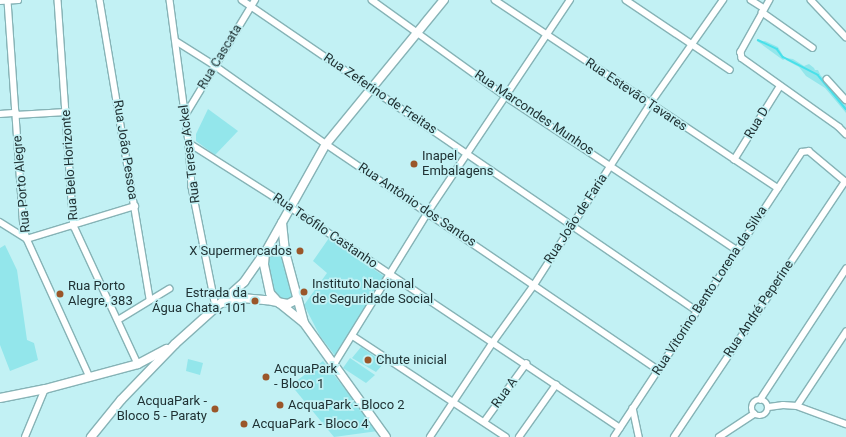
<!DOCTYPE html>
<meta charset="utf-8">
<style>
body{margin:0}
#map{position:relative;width:846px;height:437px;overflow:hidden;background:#c2f1f4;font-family:Roboto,sans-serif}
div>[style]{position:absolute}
.green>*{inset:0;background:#93e6eb}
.stream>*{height:1.5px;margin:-0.75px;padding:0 0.75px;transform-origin:0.75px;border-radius:0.75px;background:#48e0ea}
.roads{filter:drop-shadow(1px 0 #86b3b6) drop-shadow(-1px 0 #86b3b6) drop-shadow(0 1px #86b3b6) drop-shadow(0 -1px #86b3b6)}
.street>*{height:5.5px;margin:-2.75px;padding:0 2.75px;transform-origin:2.75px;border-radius:2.75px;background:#fff}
.street>.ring{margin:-2.75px;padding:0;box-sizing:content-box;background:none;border:5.5px solid #fff;border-radius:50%}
.secondary>*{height:8px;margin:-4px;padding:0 4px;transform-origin:4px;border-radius:4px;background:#fff}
.dots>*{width:11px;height:11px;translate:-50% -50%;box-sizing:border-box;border:2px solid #c2f1f4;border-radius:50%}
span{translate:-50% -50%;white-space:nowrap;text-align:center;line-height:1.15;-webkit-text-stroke:3.5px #c2f1f4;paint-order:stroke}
.street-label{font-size:13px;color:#203234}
.poi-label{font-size:13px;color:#203234}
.left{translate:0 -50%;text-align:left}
.right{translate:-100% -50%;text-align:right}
</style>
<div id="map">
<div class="green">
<i style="clip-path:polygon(765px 41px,778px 47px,785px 59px,783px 60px,757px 41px)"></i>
<i style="clip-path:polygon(786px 58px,793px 59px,804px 66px,809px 64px,814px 68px,815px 70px,818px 70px,821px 76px,825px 79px,827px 84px,846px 101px,846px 113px,825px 88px,806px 76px,799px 67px,786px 60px)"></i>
<i style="clip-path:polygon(208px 109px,238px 131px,215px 155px,196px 141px,196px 134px)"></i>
<i style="clip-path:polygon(329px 238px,385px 277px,336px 357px,320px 336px,304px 305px,327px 273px,313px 261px)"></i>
<i style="clip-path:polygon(5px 245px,17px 270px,27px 340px,34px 343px,38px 360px,10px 371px,0 345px,0 248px)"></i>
<i style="clip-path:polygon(275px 254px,281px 255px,292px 297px,286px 300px,278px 297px,273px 290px,268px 267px,269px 257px)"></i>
<i style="clip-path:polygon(361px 347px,384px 363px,376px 372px,352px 358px)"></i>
<i style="clip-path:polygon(350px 358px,375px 375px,366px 383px,343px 368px)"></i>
<i style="clip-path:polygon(188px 359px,203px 363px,200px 375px,186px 371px)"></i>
<i style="clip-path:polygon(323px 361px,378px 431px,334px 437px,291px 385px)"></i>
</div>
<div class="stream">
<i style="left:758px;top:40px;width:21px;rotate:25deg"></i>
<i style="left:777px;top:49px;width:10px;rotate:53deg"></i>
<i style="left:783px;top:57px;width:39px;rotate:27deg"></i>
<i style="left:818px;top:75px;width:44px;rotate:50.5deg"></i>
</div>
<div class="roads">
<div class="street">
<i style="left:58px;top:0;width:227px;rotate:86deg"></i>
<i style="left:74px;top:226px;width:152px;rotate:65.1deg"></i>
<i style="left:100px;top:0;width:304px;rotate:80.5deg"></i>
<i style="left:170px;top:0;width:144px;rotate:82.4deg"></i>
<i style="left:189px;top:143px;width:44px;rotate:86.1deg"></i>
<i style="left:192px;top:187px;width:122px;rotate:78.7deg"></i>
<i style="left:242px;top:0;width:551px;rotate:34.35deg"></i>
<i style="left:372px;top:0;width:164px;rotate:35.8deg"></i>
<i style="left:505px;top:96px;width:278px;rotate:33.6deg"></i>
<i style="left:495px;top:0;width:340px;rotate:33.6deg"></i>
<i style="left:626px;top:0;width:125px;rotate:33.9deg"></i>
<i style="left:751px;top:0;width:15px;rotate:32deg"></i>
<i style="left:770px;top:0;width:60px;rotate:119.1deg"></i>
<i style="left:741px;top:52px;width:6px;rotate:81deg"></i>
<i style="left:742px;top:58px;width:119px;rotate:35.4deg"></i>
<i style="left:839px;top:127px;width:10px;rotate:45deg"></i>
<i style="left:811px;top:0;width:51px;rotate:46.6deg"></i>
<i style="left:0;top:1px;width:18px;rotate:-3deg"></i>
<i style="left:8px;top:1px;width:228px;rotate:86deg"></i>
<i style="left:24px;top:228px;width:11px;rotate:75deg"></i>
<i style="left:27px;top:239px;width:152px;rotate:65.5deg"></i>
<i style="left:762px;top:12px;width:62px;rotate:35.2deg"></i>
<i style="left:176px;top:41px;width:45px;rotate:32.3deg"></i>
<i style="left:214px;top:65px;width:137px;rotate:35.2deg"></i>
<i style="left:326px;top:144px;width:402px;rotate:34.2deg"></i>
<i style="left:827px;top:79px;width:28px;rotate:48deg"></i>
<i style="left:0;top:114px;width:16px;rotate:-4deg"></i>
<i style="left:186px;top:114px;width:133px;rotate:-58.8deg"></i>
<i style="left:16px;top:115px;width:50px;rotate:-3.4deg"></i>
<i style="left:189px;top:143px;width:120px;rotate:32.4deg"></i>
<i style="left:290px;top:207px;width:397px;rotate:33.8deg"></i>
<i style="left:734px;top:160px;width:87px;rotate:-58.1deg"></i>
<i style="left:0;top:222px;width:32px;rotate:32deg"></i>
<i style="left:27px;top:239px;width:113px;rotate:-17deg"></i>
<i style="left:118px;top:320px;width:60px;rotate:-31.3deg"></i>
<i style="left:353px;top:336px;width:183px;rotate:33.4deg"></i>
<i style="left:333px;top:366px;width:181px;rotate:-58.3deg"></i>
<i style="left:428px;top:212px;width:255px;rotate:-56.2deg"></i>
<i class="ring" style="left:752px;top:400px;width:10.5px;height:10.5px"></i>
<i style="left:760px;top:400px;width:157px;rotate:-56.7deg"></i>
<i style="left:797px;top:406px;width:89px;rotate:-56.5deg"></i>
<i style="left:769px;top:407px;width:14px;rotate:-8deg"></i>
<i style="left:783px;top:405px;width:14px;rotate:4deg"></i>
<i style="left:797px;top:406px;width:52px;rotate:20.2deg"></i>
<i style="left:633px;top:408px;width:30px;rotate:78deg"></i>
<i style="left:484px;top:422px;width:72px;rotate:-54.1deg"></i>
<i style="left:25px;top:437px;width:52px;rotate:-67.4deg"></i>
<i style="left:430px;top:437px;width:114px;rotate:-56.4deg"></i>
<i style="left:493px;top:342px;width:70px;rotate:-54.3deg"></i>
<i style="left:534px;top:285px;width:215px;rotate:-57.3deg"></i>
<i style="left:650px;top:104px;width:127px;rotate:-54.9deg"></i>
<i style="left:519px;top:437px;width:64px;rotate:-54.6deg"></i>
<i style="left:614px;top:437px;width:341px;rotate:-56.6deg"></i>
<i style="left:802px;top:152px;width:7px;rotate:-8deg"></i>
<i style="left:809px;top:151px;width:48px;rotate:40deg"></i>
<i style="left:674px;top:437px;width:307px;rotate:-56.2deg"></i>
<i style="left:719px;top:437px;width:42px;rotate:-33.3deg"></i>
</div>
<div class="secondary">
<i style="left:282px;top:223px;width:29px;rotate:84deg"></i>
<i style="left:285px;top:252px;width:73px;rotate:75deg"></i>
<i style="left:304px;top:323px;width:140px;rotate:54.3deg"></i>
<i style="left:265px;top:253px;width:12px;rotate:-14deg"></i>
<i style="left:277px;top:250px;width:8px;rotate:14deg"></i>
<i style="left:222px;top:303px;width:21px;rotate:-14deg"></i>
<i style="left:242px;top:298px;width:25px;rotate:5deg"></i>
<i style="left:267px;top:300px;width:21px;rotate:11deg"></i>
<i style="left:288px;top:304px;width:9px;rotate:-27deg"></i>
<i style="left:304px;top:323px;width:32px;rotate:-141deg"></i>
<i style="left:279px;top:303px;width:13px;rotate:-132deg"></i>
<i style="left:270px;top:293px;width:30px;rotate:-102deg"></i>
<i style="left:264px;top:264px;width:11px;rotate:-85deg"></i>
<i style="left:265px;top:253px;width:125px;rotate:-60.8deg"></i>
<i style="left:326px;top:144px;width:186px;rotate:-50.7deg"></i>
<i style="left:0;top:398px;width:46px;rotate:-11.3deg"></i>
<i style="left:45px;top:389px;width:96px;rotate:-15deg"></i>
<i style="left:138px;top:364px;width:32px;rotate:-28deg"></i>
<i style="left:91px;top:437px;width:48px;rotate:-51deg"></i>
<i style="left:121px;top:400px;width:78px;rotate:-46deg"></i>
<i style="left:175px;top:344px;width:93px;rotate:-41.9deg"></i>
<i style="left:244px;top:282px;width:33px;rotate:-55deg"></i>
</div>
</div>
<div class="dots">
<i style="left:414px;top:164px;background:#9a5629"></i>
<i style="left:300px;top:251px;background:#9a5629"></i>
<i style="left:304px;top:292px;background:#9a5629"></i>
<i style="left:60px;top:294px;background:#9a5629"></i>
<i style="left:255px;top:301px;background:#9a5629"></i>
<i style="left:368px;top:360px;background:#9a5629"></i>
<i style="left:266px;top:377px;background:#9a5629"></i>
<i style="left:280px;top:405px;background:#9a5629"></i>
<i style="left:215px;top:409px;background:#9a5629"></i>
<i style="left:244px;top:424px;background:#9a5629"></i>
</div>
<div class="street-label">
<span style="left:220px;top:57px;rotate:-59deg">Rua Cascata</span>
<span style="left:380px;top:94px;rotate:34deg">Rua Zeferino de Freitas</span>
<span style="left:636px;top:95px;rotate:34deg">Rua Estevão Tavares</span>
<span style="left:534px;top:113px;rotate:34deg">Rua Marcondes Munhos</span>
<span style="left:757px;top:123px;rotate:-59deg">Rua D</span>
<span style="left:125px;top:150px;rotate:81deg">Rua João Pessoa</span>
<span style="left:190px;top:154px;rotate:-97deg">Rua Teresa Ackel</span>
<span style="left:70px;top:165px;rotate:-94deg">Rua Belo Horizonte</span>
<span style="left:22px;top:184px;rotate:-95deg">Rua Porto Alegre</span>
<span style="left:417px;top:205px;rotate:34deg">Rua Antônio dos Santos</span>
<span style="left:576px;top:219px;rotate:-57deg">Rua João de Faria</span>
<span style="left:325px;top:231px;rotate:34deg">Rua Teófilo Castanho</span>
<span style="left:710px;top:291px;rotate:-57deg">Rua Vitorino Bento Lorena da Silva</span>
<span style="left:759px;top:309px;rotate:-56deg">Rua André Peperine</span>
<span style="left:505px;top:393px;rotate:-54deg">Rua A</span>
</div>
<div class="poi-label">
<span class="left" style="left:422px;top:164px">Inapel<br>Embalagens</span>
<span class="right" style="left:292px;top:251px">X Supermercados</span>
<span class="left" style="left:312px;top:292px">Instituto Nacional<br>de Seguridade Social</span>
<span class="left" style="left:68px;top:294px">Rua Porto<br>Alegre, 383</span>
<span class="right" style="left:247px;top:301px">Estrada da<br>Água Chata, 101</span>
<span class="left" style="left:376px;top:360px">Chute inicial</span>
<span class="left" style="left:274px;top:377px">AcquaPark<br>- Bloco 1</span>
<span class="right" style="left:207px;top:409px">AcquaPark -<br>Bloco 5 - Paraty</span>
<span class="left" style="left:288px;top:405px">AcquaPark - Bloco 2</span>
<span class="left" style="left:252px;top:424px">AcquaPark - Bloco 4</span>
</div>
</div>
